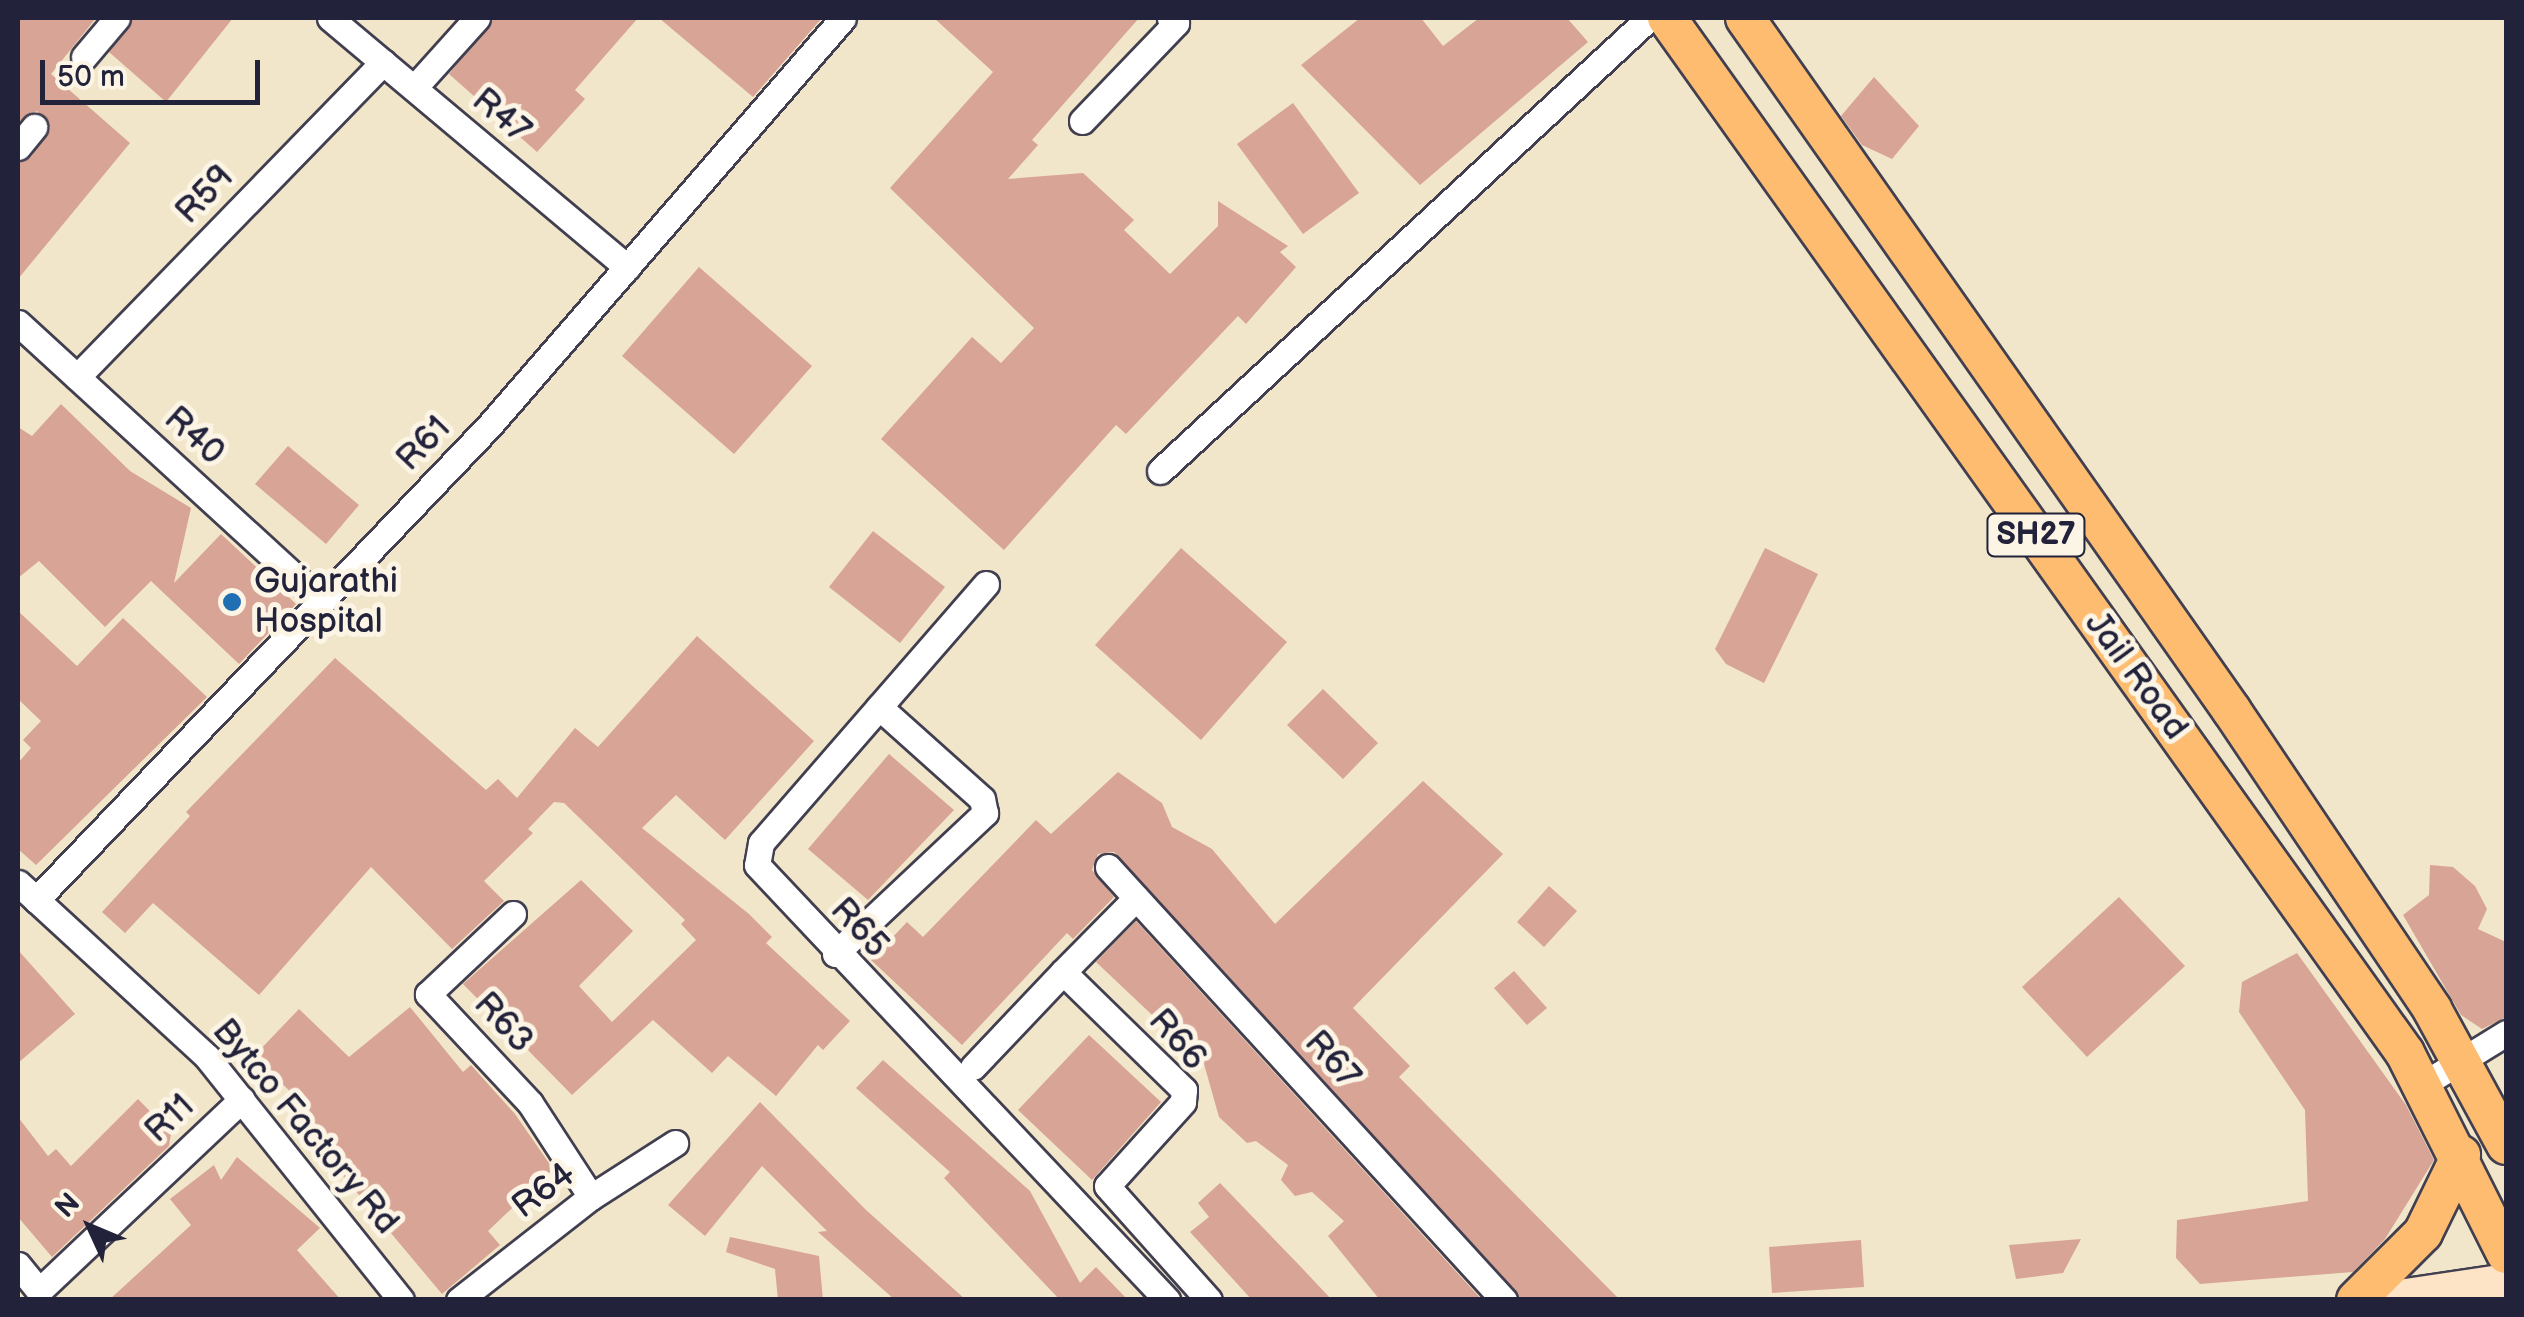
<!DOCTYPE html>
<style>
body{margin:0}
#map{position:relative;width:2524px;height:1317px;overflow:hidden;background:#f1e6c9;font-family:"Balsamiq Sans",sans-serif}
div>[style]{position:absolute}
.building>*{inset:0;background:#d8a495}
.roads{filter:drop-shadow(2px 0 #413f50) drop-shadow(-2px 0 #413f50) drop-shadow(0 2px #413f50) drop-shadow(0 -2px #413f50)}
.minor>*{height:25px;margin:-12.5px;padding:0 12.5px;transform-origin:12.5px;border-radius:12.5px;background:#fff}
.secondary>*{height:35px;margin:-17.5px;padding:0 17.5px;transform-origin:17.5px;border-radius:17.5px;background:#fee4c6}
.primary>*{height:38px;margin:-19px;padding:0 19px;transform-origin:19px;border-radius:19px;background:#fdbc70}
.dots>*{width:28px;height:28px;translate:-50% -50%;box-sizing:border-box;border:5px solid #fcf5e5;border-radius:50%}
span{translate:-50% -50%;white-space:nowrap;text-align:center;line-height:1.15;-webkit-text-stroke:10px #fcf5e5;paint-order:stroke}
.shield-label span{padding:2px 8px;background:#fcf5e5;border:2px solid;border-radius:8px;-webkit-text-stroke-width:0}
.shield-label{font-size:32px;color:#22223b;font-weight:700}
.street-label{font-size:35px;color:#22223b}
.poi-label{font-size:35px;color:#22223b}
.left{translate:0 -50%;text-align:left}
.frame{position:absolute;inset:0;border:20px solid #22223b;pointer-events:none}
.north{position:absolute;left:40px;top:1177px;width:100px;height:100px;-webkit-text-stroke:8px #fcf5e5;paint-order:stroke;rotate:314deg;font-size:28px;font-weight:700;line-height:40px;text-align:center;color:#22223b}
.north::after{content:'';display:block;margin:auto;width:35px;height:45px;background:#22223b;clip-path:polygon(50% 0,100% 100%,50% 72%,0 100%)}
.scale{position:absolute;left:40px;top:60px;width:220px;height:45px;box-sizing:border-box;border:5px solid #22223b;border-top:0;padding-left:12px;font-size:30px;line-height:35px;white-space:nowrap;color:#22223b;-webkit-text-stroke:8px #fcf5e5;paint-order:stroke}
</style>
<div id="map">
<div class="building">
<i style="clip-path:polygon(18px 18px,96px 18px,51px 74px,130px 143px,18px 279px,18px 163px,31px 157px,50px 128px,37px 111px,18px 122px)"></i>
<i style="clip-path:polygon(133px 18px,233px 18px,166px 102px,109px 52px)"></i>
<i style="clip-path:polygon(494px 18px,638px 18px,575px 90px,585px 99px,537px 152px,449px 74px)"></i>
<i style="clip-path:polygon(659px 18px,822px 18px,753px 97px)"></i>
<i style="clip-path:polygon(934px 18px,1139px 18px,1032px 140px,1038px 145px,1008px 179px,1083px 173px,1134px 220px,1124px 230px,1170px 274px,1218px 226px,1218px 201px,1288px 246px,1280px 252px,1296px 267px,1246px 324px,1238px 316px,1126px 434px,1116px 425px,1004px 550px,881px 439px,972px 337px,1001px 363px,1034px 328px,890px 188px,993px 72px)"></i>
<i style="clip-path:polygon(1360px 18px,1421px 18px,1443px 46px,1479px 18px,1567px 18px,1588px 42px,1420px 185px,1301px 65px)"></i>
<i style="clip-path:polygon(1874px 77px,1919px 126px,1892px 159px,1862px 145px,1841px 116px)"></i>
<i style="clip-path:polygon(1293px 103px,1359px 193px,1303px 234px,1237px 144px)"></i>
<i style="clip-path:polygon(699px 267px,812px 366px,734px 454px,622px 356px)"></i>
<i style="clip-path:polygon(61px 404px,130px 471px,191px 508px,174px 583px,221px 534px,296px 604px,239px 664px,151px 581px,105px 627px,39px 561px,18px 578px,18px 427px,32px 436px)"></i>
<i style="clip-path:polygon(288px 446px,359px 505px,326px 544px,255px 484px)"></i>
<i style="clip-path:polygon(873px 531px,945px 587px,900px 643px,829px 587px)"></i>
<i style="clip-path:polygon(1181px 548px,1287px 642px,1201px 740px,1095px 645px)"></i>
<i style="clip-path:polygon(1765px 548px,1818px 574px,1764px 683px,1726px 664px,1715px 649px)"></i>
<i style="clip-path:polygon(18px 611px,77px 666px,123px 618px,207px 697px,36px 865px,18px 849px,18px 763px,31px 748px,23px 740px,41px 721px,18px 699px)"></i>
<i style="clip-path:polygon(697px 636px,814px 741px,725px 840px,676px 795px,642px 828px,749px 914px,772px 937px,766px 943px,850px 1021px,823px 1050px,818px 1045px,776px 1096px,728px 1056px,712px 1073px,653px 1020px,572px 1095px,463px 984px,581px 880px,633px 931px,579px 986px,612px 1022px,696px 940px,681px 924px,685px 920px,564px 803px,554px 802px,528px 829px,533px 833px,484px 881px,504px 901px,452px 949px,371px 867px,259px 995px,153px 903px,125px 933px,102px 912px,190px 816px,186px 812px,335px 658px,486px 790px,498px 779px,517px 798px,575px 728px,598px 747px)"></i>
<i style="clip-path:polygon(1323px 689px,1378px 743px,1343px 779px,1287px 725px)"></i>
<i style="clip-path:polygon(889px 754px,954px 810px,868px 900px,808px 849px)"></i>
<i style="clip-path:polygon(1118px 772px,1162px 803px,1172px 827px,1212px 849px,1275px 924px,1423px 781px,1503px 854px,1353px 1008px,1410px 1066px,1399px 1077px,1620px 1300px,1520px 1300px,1114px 852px,1098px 854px,1092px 870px,1114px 897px,1073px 939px,1067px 933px,962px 1045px,871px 960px,907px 922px,923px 937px,1036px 820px,1051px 834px)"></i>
<i style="clip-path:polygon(2430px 865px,2453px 867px,2475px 886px,2487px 909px,2478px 929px,2506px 942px,2506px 1017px,2482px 1029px,2461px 1015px,2403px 915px,2429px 895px)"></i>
<i style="clip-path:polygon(1549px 886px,1577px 911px,1544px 947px,1517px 922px)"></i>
<i style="clip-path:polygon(2119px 897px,2185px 966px,2087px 1057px,2022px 987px)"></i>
<i style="clip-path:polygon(1136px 921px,1482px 1300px,1380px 1300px,1328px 1236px,1344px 1221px,1312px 1192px,1295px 1196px,1281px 1180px,1288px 1165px,1256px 1141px,1247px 1143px,1219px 1117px,1204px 1064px,1096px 962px)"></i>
<i style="clip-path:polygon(18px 950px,75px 1014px,18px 1063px)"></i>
<i style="clip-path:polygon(2297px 953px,2406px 1105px,2434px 1160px,2385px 1239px,2353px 1272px,2200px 1284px,2176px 1258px,2177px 1220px,2308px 1201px,2305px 1110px,2239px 1012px,2242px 982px)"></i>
<i style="clip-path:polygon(1514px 971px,1547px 1008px,1527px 1025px,1494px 988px)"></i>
<i style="clip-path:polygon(410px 1007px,463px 1072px,471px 1065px,515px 1114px,553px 1169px,488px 1231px,500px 1245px,442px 1294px,297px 1121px,310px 1111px,254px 1056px,299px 1009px,349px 1057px)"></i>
<i style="clip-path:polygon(1089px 1035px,1161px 1102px,1092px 1180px,1018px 1110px)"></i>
<i style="clip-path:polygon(883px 1060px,1030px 1191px,1080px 1283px,1096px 1267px,1128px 1300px,1060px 1300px,944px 1178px,950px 1172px,856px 1088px)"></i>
<i style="clip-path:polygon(138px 1099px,171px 1133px,169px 1146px,52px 1257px,18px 1217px,18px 1117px,48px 1156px,56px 1149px,71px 1166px)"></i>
<i style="clip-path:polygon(760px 1102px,865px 1209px,966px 1300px,895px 1300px,818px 1232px,827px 1231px,762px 1166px,705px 1236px,668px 1205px)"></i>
<i style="clip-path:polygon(237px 1157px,320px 1228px,297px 1250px,341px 1300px,109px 1300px,191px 1225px,170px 1199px,214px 1165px,221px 1180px)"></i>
<i style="clip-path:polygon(1220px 1183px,1300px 1266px,1332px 1300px,1252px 1300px,1190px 1232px,1209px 1217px,1198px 1203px)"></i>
<i style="clip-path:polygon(730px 1237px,819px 1256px,823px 1300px,778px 1300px,775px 1269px,726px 1252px)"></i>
<i style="clip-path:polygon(2081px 1239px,2063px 1273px,2016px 1279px,2009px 1245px)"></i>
<i style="clip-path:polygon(1861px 1240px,1864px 1287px,1772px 1293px,1769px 1247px)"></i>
</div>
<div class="roads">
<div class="minor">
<i style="left:330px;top:18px;width:388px;rotate:40deg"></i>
<i style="left:84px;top:57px;width:51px;rotate:-49.8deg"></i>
<i style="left:414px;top:88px;width:94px;rotate:-48deg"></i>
<i style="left:1082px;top:121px;width:136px;rotate:-46.2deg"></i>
<i style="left:1176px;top:23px;width:8px;rotate:-140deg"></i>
<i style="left:18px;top:147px;width:26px;rotate:-51deg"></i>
<i style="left:18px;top:323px;width:413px;rotate:42.5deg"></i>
<i style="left:77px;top:377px;width:439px;rotate:-45.8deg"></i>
<i style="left:1160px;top:471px;width:667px;rotate:-42.81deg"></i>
<i style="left:986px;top:584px;width:343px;rotate:131deg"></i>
<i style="left:761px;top:843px;width:22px;rotate:100deg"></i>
<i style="left:757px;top:865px;width:598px;rotate:46.69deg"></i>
<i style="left:1108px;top:867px;width:587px;rotate:47.56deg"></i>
<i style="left:18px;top:883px;width:257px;rotate:42.6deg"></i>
<i style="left:207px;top:1057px;width:311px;rotate:51.4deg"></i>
<i style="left:36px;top:900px;width:656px;rotate:-46.3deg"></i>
<i style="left:489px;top:426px;width:540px;rotate:-49.05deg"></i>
<i style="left:513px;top:914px;width:117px;rotate:136.7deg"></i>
<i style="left:428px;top:994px;width:149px;rotate:46.9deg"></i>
<i style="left:530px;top:1103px;width:112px;rotate:57deg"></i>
<i style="left:835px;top:954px;width:206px;rotate:-43.2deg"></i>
<i style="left:985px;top:813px;width:14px;rotate:-102deg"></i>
<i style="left:982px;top:799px;width:138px;rotate:-138.2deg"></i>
<i style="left:1063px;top:972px;width:104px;rotate:-45.4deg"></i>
<i style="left:973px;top:1067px;width:131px;rotate:-46.5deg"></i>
<i style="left:1063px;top:972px;width:169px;rotate:44.3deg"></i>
<i style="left:1184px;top:1090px;width:12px;rotate:95deg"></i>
<i style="left:1183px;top:1102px;width:113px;rotate:132.1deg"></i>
<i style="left:1107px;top:1186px;width:153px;rotate:48.2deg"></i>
<i style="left:2425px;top:1083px;width:95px;rotate:-31.7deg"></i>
<i style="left:18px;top:1265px;width:33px;rotate:51deg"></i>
<i style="left:39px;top:1291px;width:279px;rotate:-43.4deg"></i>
<i style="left:459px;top:1300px;width:167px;rotate:-38deg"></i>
<i style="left:591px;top:1197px;width:100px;rotate:-32.7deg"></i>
</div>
<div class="secondary">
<i style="left:2379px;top:1300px;width:128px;rotate:-8.5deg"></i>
</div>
<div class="primary">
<i style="left:1667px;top:18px;width:1271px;rotate:54.51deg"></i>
<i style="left:2405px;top:1053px;width:225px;rotate:63.3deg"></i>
<i style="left:1745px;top:18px;width:847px;rotate:54.9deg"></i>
<i style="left:2232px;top:711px;width:359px;rotate:56.1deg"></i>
<i style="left:2432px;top:1009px;width:155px;rotate:61.4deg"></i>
<i style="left:2356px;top:1300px;width:95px;rotate:-45deg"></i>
<i style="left:2423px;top:1233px;width:87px;rotate:-64deg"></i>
</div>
</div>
<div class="dots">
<i style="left:232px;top:602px;background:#1f6fb2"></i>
</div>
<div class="shield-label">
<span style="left:2036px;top:535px">SH27</span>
</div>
<div class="street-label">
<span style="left:501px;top:116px;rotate:40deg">R47</span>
<span style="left:205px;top:195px;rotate:-46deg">R59</span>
<span style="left:194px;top:436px;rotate:42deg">R40</span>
<span style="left:424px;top:444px;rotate:-46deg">R61</span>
<span style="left:2136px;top:676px;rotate:54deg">Jail Road</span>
<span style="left:859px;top:928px;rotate:47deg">R65</span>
<span style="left:503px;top:1023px;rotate:47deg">R63</span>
<span style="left:1177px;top:1040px;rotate:49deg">R66</span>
<span style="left:1332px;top:1060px;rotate:48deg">R67</span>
<span style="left:170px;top:1119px;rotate:-43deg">R11</span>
<span style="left:305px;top:1127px;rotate:50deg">Bytco Factory Rd</span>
<span style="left:544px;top:1191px;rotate:-37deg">R64</span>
</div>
<div class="poi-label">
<span class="left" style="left:254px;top:602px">Gujarathi<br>Hospital</span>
</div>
<div class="frame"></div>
<div class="north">N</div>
<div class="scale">50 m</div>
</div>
